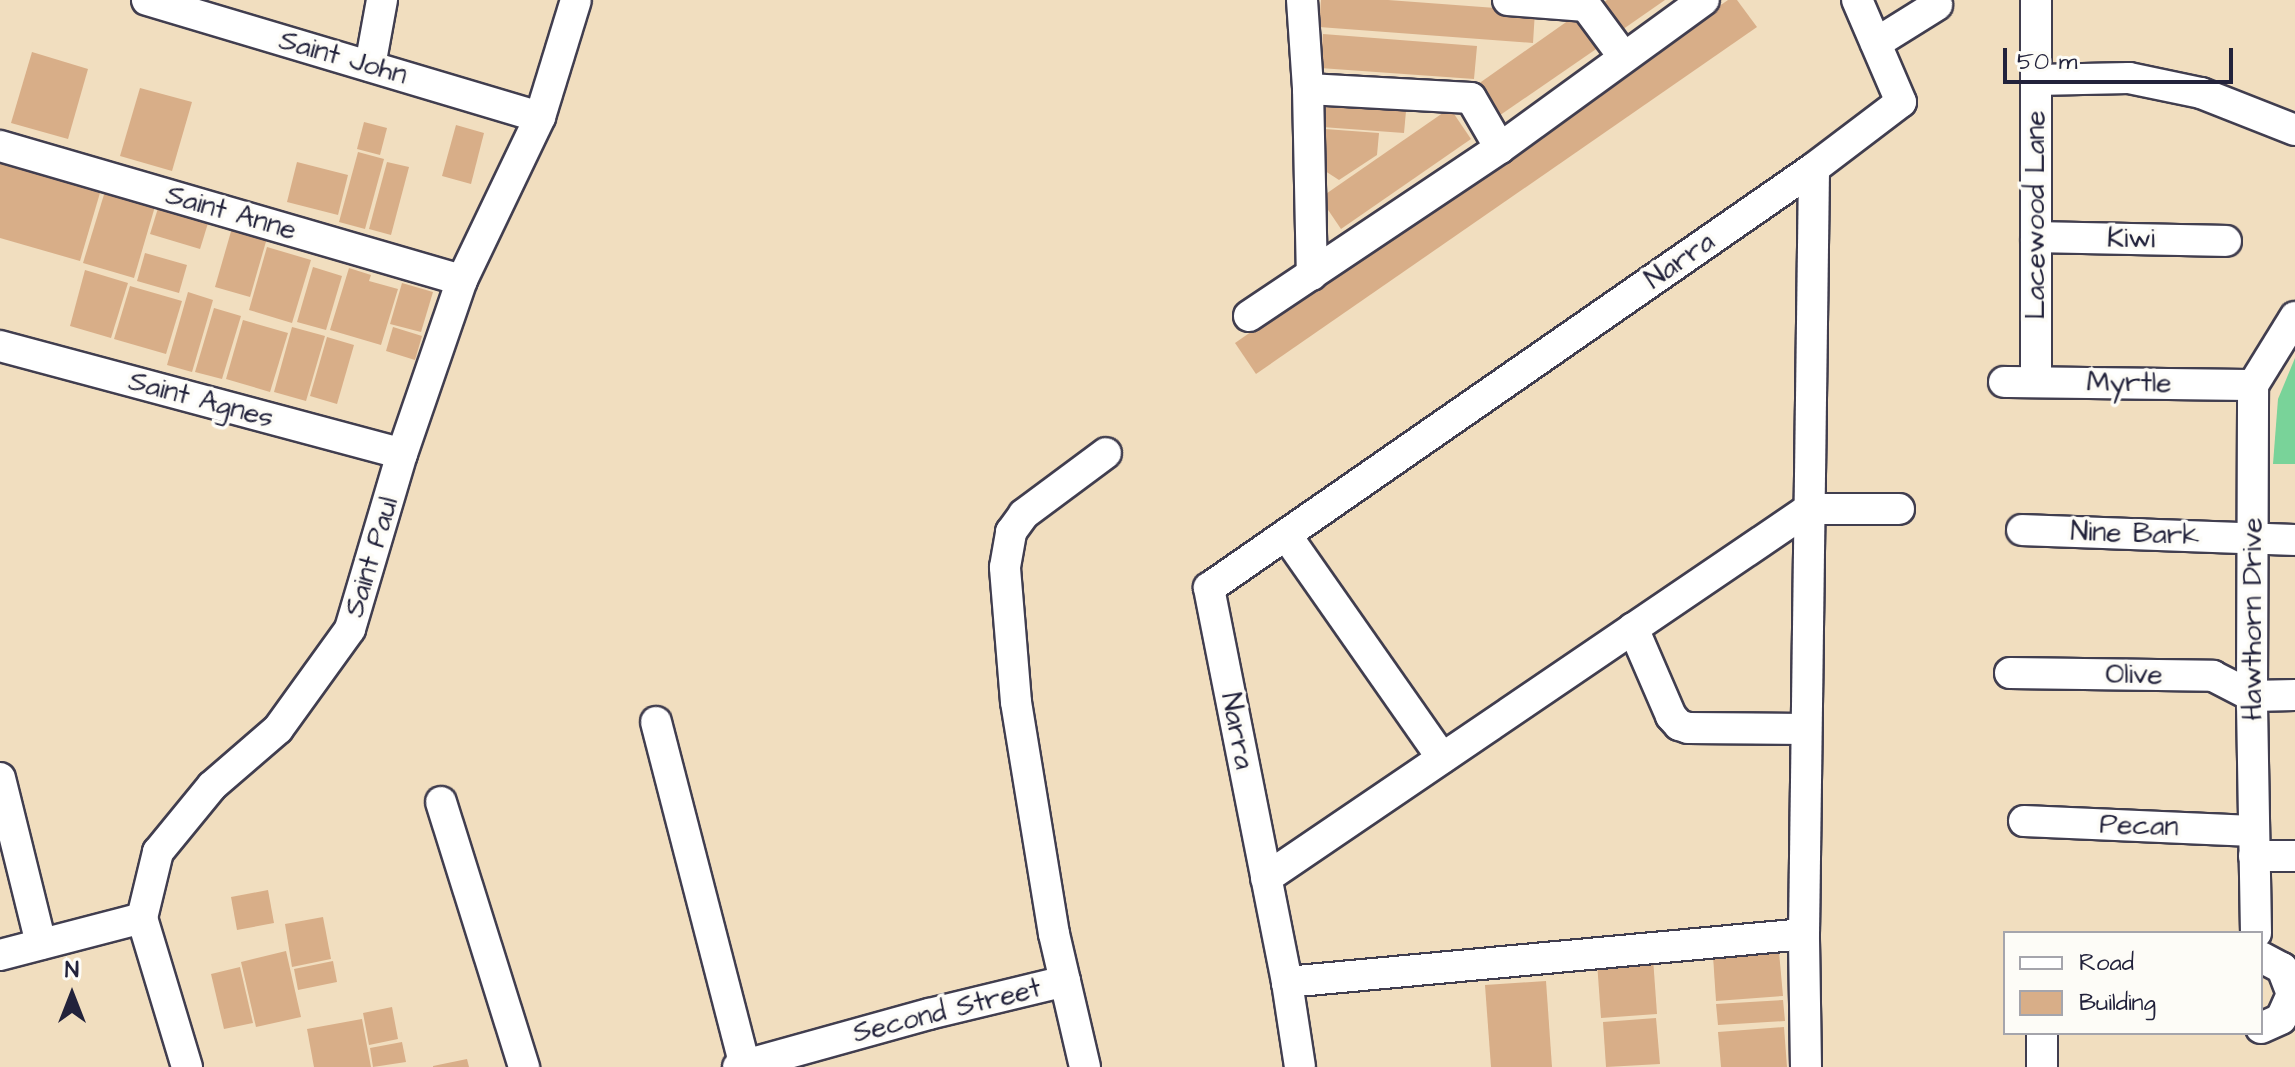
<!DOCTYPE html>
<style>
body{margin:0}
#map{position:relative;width:2295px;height:1067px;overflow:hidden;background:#f1debf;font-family:"Architects Daughter",sans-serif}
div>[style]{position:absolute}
.green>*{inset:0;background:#79d399}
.building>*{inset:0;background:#d8ae88}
.roads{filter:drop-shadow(2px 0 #413e4f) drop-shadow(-2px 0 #413e4f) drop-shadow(0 2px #413e4f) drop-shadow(0 -2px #413e4f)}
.minor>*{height:30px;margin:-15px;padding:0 15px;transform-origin:15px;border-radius:15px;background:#fff}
span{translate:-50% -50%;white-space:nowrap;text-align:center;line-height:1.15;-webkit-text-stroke:7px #fdfcf7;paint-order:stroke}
.street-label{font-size:28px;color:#22223b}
.legend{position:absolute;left:2003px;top:931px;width:260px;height:104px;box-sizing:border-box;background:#fdfcf7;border:2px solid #a5a5ac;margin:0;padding:10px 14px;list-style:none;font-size:24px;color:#22223b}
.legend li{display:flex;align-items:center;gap:16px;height:40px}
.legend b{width:40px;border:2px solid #a5a5ac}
.north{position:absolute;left:32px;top:955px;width:80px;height:80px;-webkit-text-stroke:6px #fdfcf7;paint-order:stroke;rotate:0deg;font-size:22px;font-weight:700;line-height:32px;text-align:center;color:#22223b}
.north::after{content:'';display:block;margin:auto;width:28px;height:36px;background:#22223b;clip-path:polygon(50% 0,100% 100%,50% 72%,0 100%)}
.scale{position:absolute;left:2003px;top:48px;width:230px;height:36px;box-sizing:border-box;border:4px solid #22223b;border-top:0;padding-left:10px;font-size:24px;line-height:28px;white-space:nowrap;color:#22223b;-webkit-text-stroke:6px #fdfcf7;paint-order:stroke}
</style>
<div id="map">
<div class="green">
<i style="clip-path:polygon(2295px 358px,2295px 464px,2273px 464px,2278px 399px)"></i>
</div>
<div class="building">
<i style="clip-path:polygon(1321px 0,1388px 0,1535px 11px,1533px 43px,1319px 27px)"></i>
<i style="clip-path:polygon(1607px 0,1665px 0,1619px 32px,1600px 5px)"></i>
<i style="clip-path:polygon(1728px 0,1737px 0,1757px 27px,1256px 374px,1235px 343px)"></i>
<i style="clip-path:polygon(1579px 13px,1602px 45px,1493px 120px,1471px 89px)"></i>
<i style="clip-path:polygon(1323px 34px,1477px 46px,1474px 79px,1320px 68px)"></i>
<i style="clip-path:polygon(32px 52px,88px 69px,68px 139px,11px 123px)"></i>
<i style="clip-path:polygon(140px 88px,192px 102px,172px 171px,120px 156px)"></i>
<i style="clip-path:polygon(1325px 94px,1407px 100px,1404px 133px,1322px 127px)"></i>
<i style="clip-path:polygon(1450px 108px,1471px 139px,1341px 229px,1320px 198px)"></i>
<i style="clip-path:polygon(364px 122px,387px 128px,380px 155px,357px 149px)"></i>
<i style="clip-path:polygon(456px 125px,484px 133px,471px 184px,442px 176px)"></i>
<i style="clip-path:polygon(1325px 129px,1379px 133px,1377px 155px,1339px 180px,1322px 169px)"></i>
<i style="clip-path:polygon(358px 152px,384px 159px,365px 229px,339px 222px)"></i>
<i style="clip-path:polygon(0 159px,102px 186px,80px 261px,0 238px)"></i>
<i style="clip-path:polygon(297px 162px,348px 175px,338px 215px,287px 202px)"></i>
<i style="clip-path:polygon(387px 162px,409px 167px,391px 235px,369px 229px)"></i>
<i style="clip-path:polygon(106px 188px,156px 203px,134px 278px,83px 263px)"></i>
<i style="clip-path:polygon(159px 205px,209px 220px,200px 249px,150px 234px)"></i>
<i style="clip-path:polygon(232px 228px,267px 238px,250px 297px,215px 287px)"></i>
<i style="clip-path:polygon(267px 247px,311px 260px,292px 323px,249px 310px)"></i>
<i style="clip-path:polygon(145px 253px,187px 265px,179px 293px,137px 281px)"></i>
<i style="clip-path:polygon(313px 267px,342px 276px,326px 330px,297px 322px)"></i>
<i style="clip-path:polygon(349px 268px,371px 275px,369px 281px,398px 289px,381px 345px,330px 330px)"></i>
<i style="clip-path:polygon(85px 270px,128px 283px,111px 338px,70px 326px)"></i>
<i style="clip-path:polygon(402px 283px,433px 292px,421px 332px,390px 324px)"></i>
<i style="clip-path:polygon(130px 286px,182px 301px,166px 354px,114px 339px)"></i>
<i style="clip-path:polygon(188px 292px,213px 300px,192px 372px,167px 365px)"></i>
<i style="clip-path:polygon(214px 308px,241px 316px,222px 379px,195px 372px)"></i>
<i style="clip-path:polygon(243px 320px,288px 333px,270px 392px,226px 379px)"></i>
<i style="clip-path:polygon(292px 327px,325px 336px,306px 401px,274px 392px)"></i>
<i style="clip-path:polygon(393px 327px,422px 336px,415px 360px,386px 351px)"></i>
<i style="clip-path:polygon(327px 337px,354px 345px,337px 404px,310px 396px)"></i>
<i style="clip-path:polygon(268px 890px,274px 923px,237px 930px,231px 897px)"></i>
<i style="clip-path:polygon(323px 917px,331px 959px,292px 967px,285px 924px)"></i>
<i style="clip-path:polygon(286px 951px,301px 1017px,256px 1027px,241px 962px)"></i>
<i style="clip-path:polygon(1779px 952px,1783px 996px,1716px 1001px,1713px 956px)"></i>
<i style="clip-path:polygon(1653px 958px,1657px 1014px,1601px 1018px,1597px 962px)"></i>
<i style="clip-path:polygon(333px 961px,337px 982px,298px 990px,294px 969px)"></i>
<i style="clip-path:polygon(240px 967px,253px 1023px,224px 1029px,211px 974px)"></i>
<i style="clip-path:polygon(1546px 981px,1552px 1067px,1491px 1067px,1485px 985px)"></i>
<i style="clip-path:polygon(1783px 1000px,1785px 1021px,1718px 1025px,1716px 1004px)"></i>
<i style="clip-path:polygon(392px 1007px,398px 1039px,369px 1045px,363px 1013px)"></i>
<i style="clip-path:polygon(1656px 1018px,1660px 1064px,1606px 1067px,1603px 1022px)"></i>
<i style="clip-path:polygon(362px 1019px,371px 1067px,314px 1067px,307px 1029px)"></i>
<i style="clip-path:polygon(1784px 1027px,1787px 1067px,1721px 1067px,1718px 1032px)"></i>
<i style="clip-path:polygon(402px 1042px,406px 1062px,373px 1067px,370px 1048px)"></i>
<i style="clip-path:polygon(467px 1059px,469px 1067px,433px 1067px,433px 1066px)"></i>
</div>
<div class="roads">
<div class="minor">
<i style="left:147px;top:0;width:410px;rotate:16.6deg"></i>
<i style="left:1302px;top:0;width:89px;rotate:86.1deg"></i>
<i style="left:1308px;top:89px;width:186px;rotate:88.8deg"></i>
<i style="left:1508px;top:0;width:78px;rotate:4.4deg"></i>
<i style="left:1586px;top:6px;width:62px;rotate:53.5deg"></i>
<i style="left:2036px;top:0;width:382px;rotate:90deg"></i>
<i style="left:1876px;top:43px;width:72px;rotate:-31.9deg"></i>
<i style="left:370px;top:66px;width:67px;rotate:-79.7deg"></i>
<i style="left:2036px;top:80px;width:93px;rotate:-1.2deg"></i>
<i style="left:2129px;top:78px;width:74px;rotate:11.8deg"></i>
<i style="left:2201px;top:93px;width:101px;rotate:21.5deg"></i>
<i style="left:1308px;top:89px;width:163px;rotate:3.2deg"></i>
<i style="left:1471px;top:98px;width:58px;rotate:59.9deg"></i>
<i style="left:0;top:146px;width:481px;rotate:16.2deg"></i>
<i style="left:2036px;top:237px;width:190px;rotate:1.2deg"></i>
<i style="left:1249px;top:316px;width:302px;rotate:-33.8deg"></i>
<i style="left:1500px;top:148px;width:252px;rotate:-36deg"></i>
<i style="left:0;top:346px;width:416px;rotate:15deg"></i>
<i style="left:2004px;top:382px;width:249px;rotate:0.7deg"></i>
<i style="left:2022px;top:530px;width:273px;rotate:2.1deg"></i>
<i style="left:1286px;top:535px;width:272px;rotate:55deg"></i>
<i style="left:1633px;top:628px;width:96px;rotate:66.6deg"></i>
<i style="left:1671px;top:716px;width:12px;rotate:48deg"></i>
<i style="left:1679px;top:725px;width:9px;rotate:18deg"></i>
<i style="left:1688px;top:728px;width:118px;rotate:0.5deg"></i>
<i style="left:2010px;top:673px;width:203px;rotate:0.8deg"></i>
<i style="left:2213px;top:676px;width:44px;rotate:27.1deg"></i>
<i style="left:2252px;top:696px;width:43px;rotate:-1.3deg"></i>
<i style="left:656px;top:722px;width:354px;rotate:75.5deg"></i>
<i style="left:0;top:778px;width:171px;rotate:76.1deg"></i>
<i style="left:441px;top:802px;width:278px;rotate:72.6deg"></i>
<i style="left:2024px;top:821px;width:229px;rotate:2.5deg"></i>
<i style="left:2254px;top:856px;width:41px"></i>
<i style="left:1266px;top:878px;width:657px;rotate:-34.2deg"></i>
<i style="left:1809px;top:509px;width:90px"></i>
<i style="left:2256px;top:933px;width:237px;rotate:-91deg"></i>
<i style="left:2252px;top:696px;width:311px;rotate:-89.8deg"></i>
<i style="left:2253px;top:385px;width:80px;rotate:-58.3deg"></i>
<i style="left:0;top:955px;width:147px;rotate:-14.6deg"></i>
<i style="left:2261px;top:957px;width:24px;rotate:28deg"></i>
<i style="left:2282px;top:968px;width:28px;rotate:69deg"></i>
<i style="left:2292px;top:994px;width:27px;rotate:114deg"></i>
<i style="left:2281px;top:1019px;width:22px;rotate:156deg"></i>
<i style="left:1287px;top:982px;width:519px;rotate:-5.3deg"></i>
<i style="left:187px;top:1067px;width:156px;rotate:-106.8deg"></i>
<i style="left:142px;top:918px;width:68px;rotate:-76.4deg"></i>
<i style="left:158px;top:852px;width:85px;rotate:-50.7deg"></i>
<i style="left:212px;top:786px;width:87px;rotate:-40.8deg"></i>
<i style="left:278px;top:729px;width:123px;rotate:-54.2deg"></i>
<i style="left:350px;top:629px;width:183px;rotate:-73.5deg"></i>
<i style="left:402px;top:454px;width:184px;rotate:-71deg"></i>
<i style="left:462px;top:280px;width:181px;rotate:-64.4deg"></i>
<i style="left:540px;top:117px;width:122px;rotate:-72.9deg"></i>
<i style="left:738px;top:1067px;width:198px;rotate:-15.5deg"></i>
<i style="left:929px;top:1014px;width:140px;rotate:-13.6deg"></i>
<i style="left:1085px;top:1067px;width:137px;rotate:-103.1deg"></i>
<i style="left:1054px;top:934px;width:235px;rotate:-99.3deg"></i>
<i style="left:1016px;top:702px;width:135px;rotate:-94.7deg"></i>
<i style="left:1005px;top:567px;width:36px;rotate:-80deg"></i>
<i style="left:1011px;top:532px;width:22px;rotate:-54deg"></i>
<i style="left:1024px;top:514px;width:102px;rotate:-36.6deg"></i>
<i style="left:1300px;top:1067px;width:86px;rotate:-98.7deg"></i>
<i style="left:1287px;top:982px;width:402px;rotate:-101.2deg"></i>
<i style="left:1209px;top:588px;width:736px;rotate:-34.77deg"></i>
<i style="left:1814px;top:168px;width:109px;rotate:-37.2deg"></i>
<i style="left:1901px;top:102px;width:111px;rotate:-113.3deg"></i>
<i style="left:1806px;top:1067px;width:133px;rotate:-90.9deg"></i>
<i style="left:1804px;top:934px;width:766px;rotate:-89.25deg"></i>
<i style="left:2042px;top:1067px;width:34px;rotate:-90deg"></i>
</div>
</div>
<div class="street-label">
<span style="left:343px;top:58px;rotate:16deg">Saint John</span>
<span style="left:231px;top:213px;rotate:16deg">Saint Anne</span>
<span style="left:2036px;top:215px;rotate:-90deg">Lacewood Lane</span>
<span style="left:2131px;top:239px;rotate:1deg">Kiwi</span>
<span style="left:1680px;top:261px;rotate:-35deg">Narra</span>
<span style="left:2129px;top:383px;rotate:1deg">Myrtle</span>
<span style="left:201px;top:400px;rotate:15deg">Saint Agnes</span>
<span style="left:2135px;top:534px;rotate:2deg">Nine Bark</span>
<span style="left:372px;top:557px;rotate:-73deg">Saint Paul</span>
<span style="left:2253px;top:619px;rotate:-90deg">Hawthorn Drive</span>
<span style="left:2134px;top:675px;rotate:1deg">Olive</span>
<span style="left:1237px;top:731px;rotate:79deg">Narra</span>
<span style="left:2139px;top:826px;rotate:2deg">Pecan</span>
<span style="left:947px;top:1011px;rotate:-14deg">Second Street</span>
</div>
<ul class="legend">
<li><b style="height:10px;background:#fff"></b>Road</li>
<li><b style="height:22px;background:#d8ae88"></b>Building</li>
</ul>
<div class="north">N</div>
<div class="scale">50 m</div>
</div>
